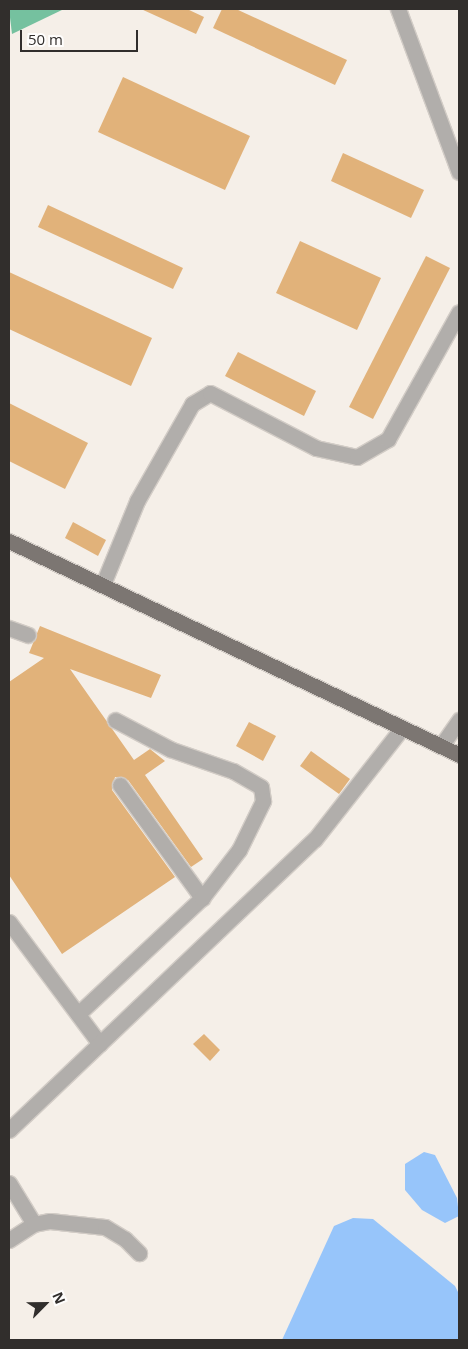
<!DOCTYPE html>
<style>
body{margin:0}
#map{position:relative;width:468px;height:1349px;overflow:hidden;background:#f5efe8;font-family:"Open Sans",sans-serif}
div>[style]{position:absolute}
.forest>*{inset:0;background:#75c19f}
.water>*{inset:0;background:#97c5fa}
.building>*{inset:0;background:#e1b27a}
.roads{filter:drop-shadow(1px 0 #d2ccc6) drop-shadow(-1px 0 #d2ccc6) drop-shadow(0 1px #d2ccc6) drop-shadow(0 -1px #d2ccc6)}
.minor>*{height:15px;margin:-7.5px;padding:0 7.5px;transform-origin:7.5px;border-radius:7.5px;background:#b1aeab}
.major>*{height:15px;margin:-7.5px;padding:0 7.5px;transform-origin:7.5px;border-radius:7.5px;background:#7c7672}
span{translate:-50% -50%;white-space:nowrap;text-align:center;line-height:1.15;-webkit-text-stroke:4px #fefdfc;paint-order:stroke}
.frame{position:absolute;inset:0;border:10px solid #312e2c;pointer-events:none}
.north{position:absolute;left:20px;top:1279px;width:50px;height:50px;-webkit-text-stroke:4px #fefdfc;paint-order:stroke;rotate:67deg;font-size:14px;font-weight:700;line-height:20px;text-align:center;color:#312e2c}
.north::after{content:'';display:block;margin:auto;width:18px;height:22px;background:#312e2c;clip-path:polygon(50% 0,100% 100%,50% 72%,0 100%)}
.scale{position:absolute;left:20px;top:30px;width:118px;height:22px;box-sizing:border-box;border:2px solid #312e2c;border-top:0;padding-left:6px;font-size:15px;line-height:18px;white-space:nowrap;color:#312e2c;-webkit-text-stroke:4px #fefdfc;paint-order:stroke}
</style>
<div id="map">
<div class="forest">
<i style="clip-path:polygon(9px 9px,64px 9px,12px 34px)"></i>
</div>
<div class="water">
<i style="clip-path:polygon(424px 1152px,435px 1155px,457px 1198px,459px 1216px,445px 1223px,422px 1210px,405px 1190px,405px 1164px)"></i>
<i style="clip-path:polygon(353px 1218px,373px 1219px,455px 1286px,459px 1294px,459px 1340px,282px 1340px,334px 1226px)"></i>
</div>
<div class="building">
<i style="clip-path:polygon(141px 9px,187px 9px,204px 17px,196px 34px)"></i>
<i style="clip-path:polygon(222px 9px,236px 9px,347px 60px,335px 85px,213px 28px)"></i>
<i style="clip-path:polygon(123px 77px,250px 136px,225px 190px,98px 132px)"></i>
<i style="clip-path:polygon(343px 153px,424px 190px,411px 218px,331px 181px)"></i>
<i style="clip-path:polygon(48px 205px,183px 268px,173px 289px,38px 227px)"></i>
<i style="clip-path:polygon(300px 241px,381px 278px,357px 330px,276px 293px)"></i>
<i style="clip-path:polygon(426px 256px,450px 268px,373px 419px,349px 407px)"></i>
<i style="clip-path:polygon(9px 272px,152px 338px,131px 386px,9px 329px)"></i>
<i style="clip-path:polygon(238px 352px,316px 391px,304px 416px,225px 376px)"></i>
<i style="clip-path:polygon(9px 403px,88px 443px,65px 489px,9px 461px)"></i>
<i style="clip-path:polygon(73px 522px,106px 540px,98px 556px,65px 538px)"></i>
<i style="clip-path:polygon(40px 626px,161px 675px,151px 698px,70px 669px,134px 760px,150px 749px,165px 761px,145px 775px,203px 859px,191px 867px,128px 780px,115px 777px,112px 790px,175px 877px,62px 954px,9px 875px,9px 682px,44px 658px,29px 653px)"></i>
<i style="clip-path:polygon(249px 722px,276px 736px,263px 761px,236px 746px)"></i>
<i style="clip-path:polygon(311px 751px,350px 779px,339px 794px,300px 766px)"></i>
<i style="clip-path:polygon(204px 1034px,220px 1050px,210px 1061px,193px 1044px)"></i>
</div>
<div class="roads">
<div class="minor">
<i style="left:398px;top:9px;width:174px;rotate:69.5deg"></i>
<i style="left:103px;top:584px;width:90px;rotate:-67.7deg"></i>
<i style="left:137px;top:501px;width:112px;rotate:-60.4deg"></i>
<i style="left:192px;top:404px;width:21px;rotate:-31deg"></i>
<i style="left:210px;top:393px;width:119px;rotate:27.4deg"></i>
<i style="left:316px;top:448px;width:42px;rotate:12.4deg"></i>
<i style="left:357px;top:457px;width:36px;rotate:-30deg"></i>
<i style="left:388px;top:439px;width:145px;rotate:-60.8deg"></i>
<i style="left:9px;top:628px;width:20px;rotate:20deg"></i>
<i style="left:441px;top:746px;width:32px;rotate:-55deg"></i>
<i style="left:120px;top:785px;width:140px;rotate:54deg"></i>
<i style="left:9px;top:922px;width:152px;rotate:53.3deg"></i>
<i style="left:78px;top:1014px;width:170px;rotate:-43.1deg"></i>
<i style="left:202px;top:898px;width:61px;rotate:-52.4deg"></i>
<i style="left:239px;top:850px;width:55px;rotate:-63.9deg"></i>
<i style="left:263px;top:801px;width:14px;rotate:-98deg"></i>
<i style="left:261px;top:787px;width:32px;rotate:-150deg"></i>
<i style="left:233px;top:771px;width:67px;rotate:-160.8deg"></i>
<i style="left:170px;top:749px;width:62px;rotate:-152.2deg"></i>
<i style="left:9px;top:1130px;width:422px;rotate:-43.6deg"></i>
<i style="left:315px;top:839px;width:141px;rotate:-51.9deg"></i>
<i style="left:9px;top:1183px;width:48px;rotate:58.6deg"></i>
<i style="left:9px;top:1240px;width:30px;rotate:-33deg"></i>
<i style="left:34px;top:1224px;width:16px;rotate:-11deg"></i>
<i style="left:50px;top:1221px;width:55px;rotate:6.2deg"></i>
<i style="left:105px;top:1227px;width:23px;rotate:31deg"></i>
<i style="left:125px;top:1239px;width:20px;rotate:45deg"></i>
</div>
<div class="major">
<i style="left:9px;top:541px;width:498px;rotate:25.4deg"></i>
</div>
</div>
<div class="frame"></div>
<div class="north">N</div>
<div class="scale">50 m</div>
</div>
